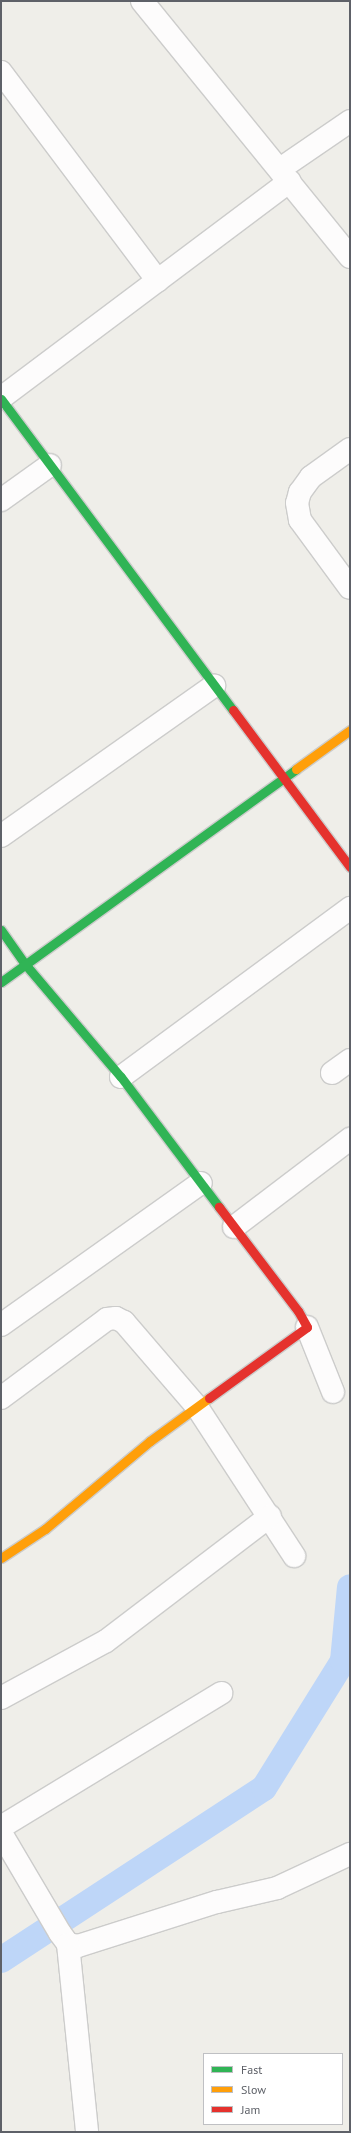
<!DOCTYPE html>
<style>
body{margin:0}
#map{position:relative;width:351px;height:2133px;overflow:hidden;background:#efeee9;font-family:"PT Sans",sans-serif}
div>[style]{position:absolute}
.canal>*{height:26px;margin:-13px;padding:0 13px;transform-origin:13px;border-radius:13px;background:#bed6f8}
.roads{filter:drop-shadow(1px 0 #cccccb) drop-shadow(-1px 0 #cccccb) drop-shadow(0 1px #cccccb) drop-shadow(0 -1px #cccccb)}
.street>*{height:22px;margin:-11px;padding:0 11px;transform-origin:11px;border-radius:11px;background:#fdfcfc}
.fast>*{height:9px;margin:-4.5px;padding:0 4.5px;transform-origin:4.5px;border-radius:4.5px;background:#30b455}
.slow>*{height:9px;margin:-4.5px;padding:0 4.5px;transform-origin:4.5px;border-radius:4.5px;background:#ff9f0a}
.jam>*{height:9px;margin:-4.5px;padding:0 4.5px;transform-origin:4.5px;border-radius:4.5px;background:#e5322d}
span{translate:-50% -50%;white-space:nowrap;text-align:center;line-height:1.15;-webkit-text-stroke:3.5px #fff;paint-order:stroke}
.frame{position:absolute;inset:0;border:2px solid #5e6168;pointer-events:none}
.legend{position:absolute;left:203px;top:2053px;width:140px;height:72px;box-sizing:border-box;background:#fff;border:1px solid #bfc0c3;margin:0;padding:5px 7px;list-style:none;font-size:12px;color:#5e6168}
.legend li{display:flex;align-items:center;gap:8px;height:20px}
.legend b{width:20px;border:1px solid #bfc0c3}
</style>
<div id="map">
<div class="canal">
<i style="left:1px;top:1960px;width:314px;rotate:-33.2deg"></i>
<i style="left:264px;top:1788px;width:150px;rotate:-58.1deg"></i>
<i style="left:343px;top:1661px;width:74px;rotate:-84.6deg"></i>
</div>
<div class="roads">
<div class="street">
<i style="left:142px;top:1px;width:330px;rotate:50.9deg"></i>
<i style="left:1px;top:72px;width:261px;rotate:53.1deg"></i>
<i style="left:280px;top:169px;width:85px;rotate:-34.4deg"></i>
<i style="left:1px;top:398px;width:361px;rotate:-36.9deg"></i>
<i style="left:350px;top:449px;width:48px;rotate:144.3deg"></i>
<i style="left:311px;top:477px;width:19px;rotate:126deg"></i>
<i style="left:300px;top:492px;width:11px;rotate:105deg"></i>
<i style="left:297px;top:503px;width:17px;rotate:80deg"></i>
<i style="left:300px;top:520px;width:84px;rotate:53.7deg"></i>
<i style="left:1px;top:500px;width:60px;rotate:-35.5deg"></i>
<i style="left:1px;top:836px;width:261px;rotate:-35.2deg"></i>
<i style="left:332px;top:1073px;width:22px;rotate:-36deg"></i>
<i style="left:121px;top:1077px;width:285px;rotate:-36.4deg"></i>
<i style="left:234px;top:1227px;width:146px;rotate:-37.2deg"></i>
<i style="left:1px;top:1325px;width:245px;rotate:-35.4deg"></i>
<i style="left:307px;top:1327px;width:70px;rotate:68.2deg"></i>
<i style="left:1px;top:1398px;width:132px;rotate:-36.7deg"></i>
<i style="left:107px;top:1319px;width:9px;rotate:-6deg"></i>
<i style="left:116px;top:1318px;width:9px;rotate:27deg"></i>
<i style="left:124px;top:1322px;width:112px;rotate:49.3deg"></i>
<i style="left:197px;top:1407px;width:178px;rotate:56.9deg"></i>
<i style="left:1px;top:1698px;width:119px;rotate:-28.5deg"></i>
<i style="left:106px;top:1641px;width:206px;rotate:-37.3deg"></i>
<i style="left:1px;top:1827px;width:258px;rotate:-31.3deg"></i>
<i style="left:1px;top:1833px;width:116px;rotate:59.5deg"></i>
<i style="left:60px;top:1933px;width:14px;rotate:54deg"></i>
<i style="left:68px;top:1944px;width:10px;rotate:11deg"></i>
<i style="left:78px;top:1946px;width:146px;rotate:-17.6deg"></i>
<i style="left:217px;top:1902px;width:62px;rotate:-13.1deg"></i>
<i style="left:277px;top:1888px;width:81px;rotate:-25deg"></i>
<i style="left:68px;top:1944px;width:189px;rotate:84.2deg"></i>
</div>
<div class="fast">
<i style="left:1px;top:399px;width:388px;rotate:53.3deg"></i>
<i style="left:1px;top:930px;width:42px;rotate:54.8deg"></i>
<i style="left:25px;top:964px;width:148px;rotate:49.7deg"></i>
<i style="left:121px;top:1077px;width:163px;rotate:53deg"></i>
<i style="left:1px;top:982px;width:364px;rotate:-35.8deg"></i>
</div>
<div class="slow">
<i style="left:296px;top:769px;width:67px;rotate:-35.8deg"></i>
<i style="left:1px;top:1558px;width:53px;rotate:-33.4deg"></i>
<i style="left:45px;top:1529px;width:137px;rotate:-40deg"></i>
<i style="left:150px;top:1441px;width:73px;rotate:-36.1deg"></i>
</div>
<div class="jam">
<i style="left:233px;top:710px;width:196px;rotate:53.3deg"></i>
<i style="left:209px;top:1398px;width:121px;rotate:-35.9deg"></i>
<i style="left:307px;top:1327px;width:18px;rotate:-119deg"></i>
<i style="left:298px;top:1311px;width:131px;rotate:-127.2deg"></i>
</div>
</div>
<div class="frame"></div>
<ul class="legend">
<li><b style="height:5px;background:#30b455"></b>Fast</li>
<li><b style="height:5px;background:#ff9f0a"></b>Slow</li>
<li><b style="height:5px;background:#e5322d"></b>Jam</li>
</ul>
</div>
